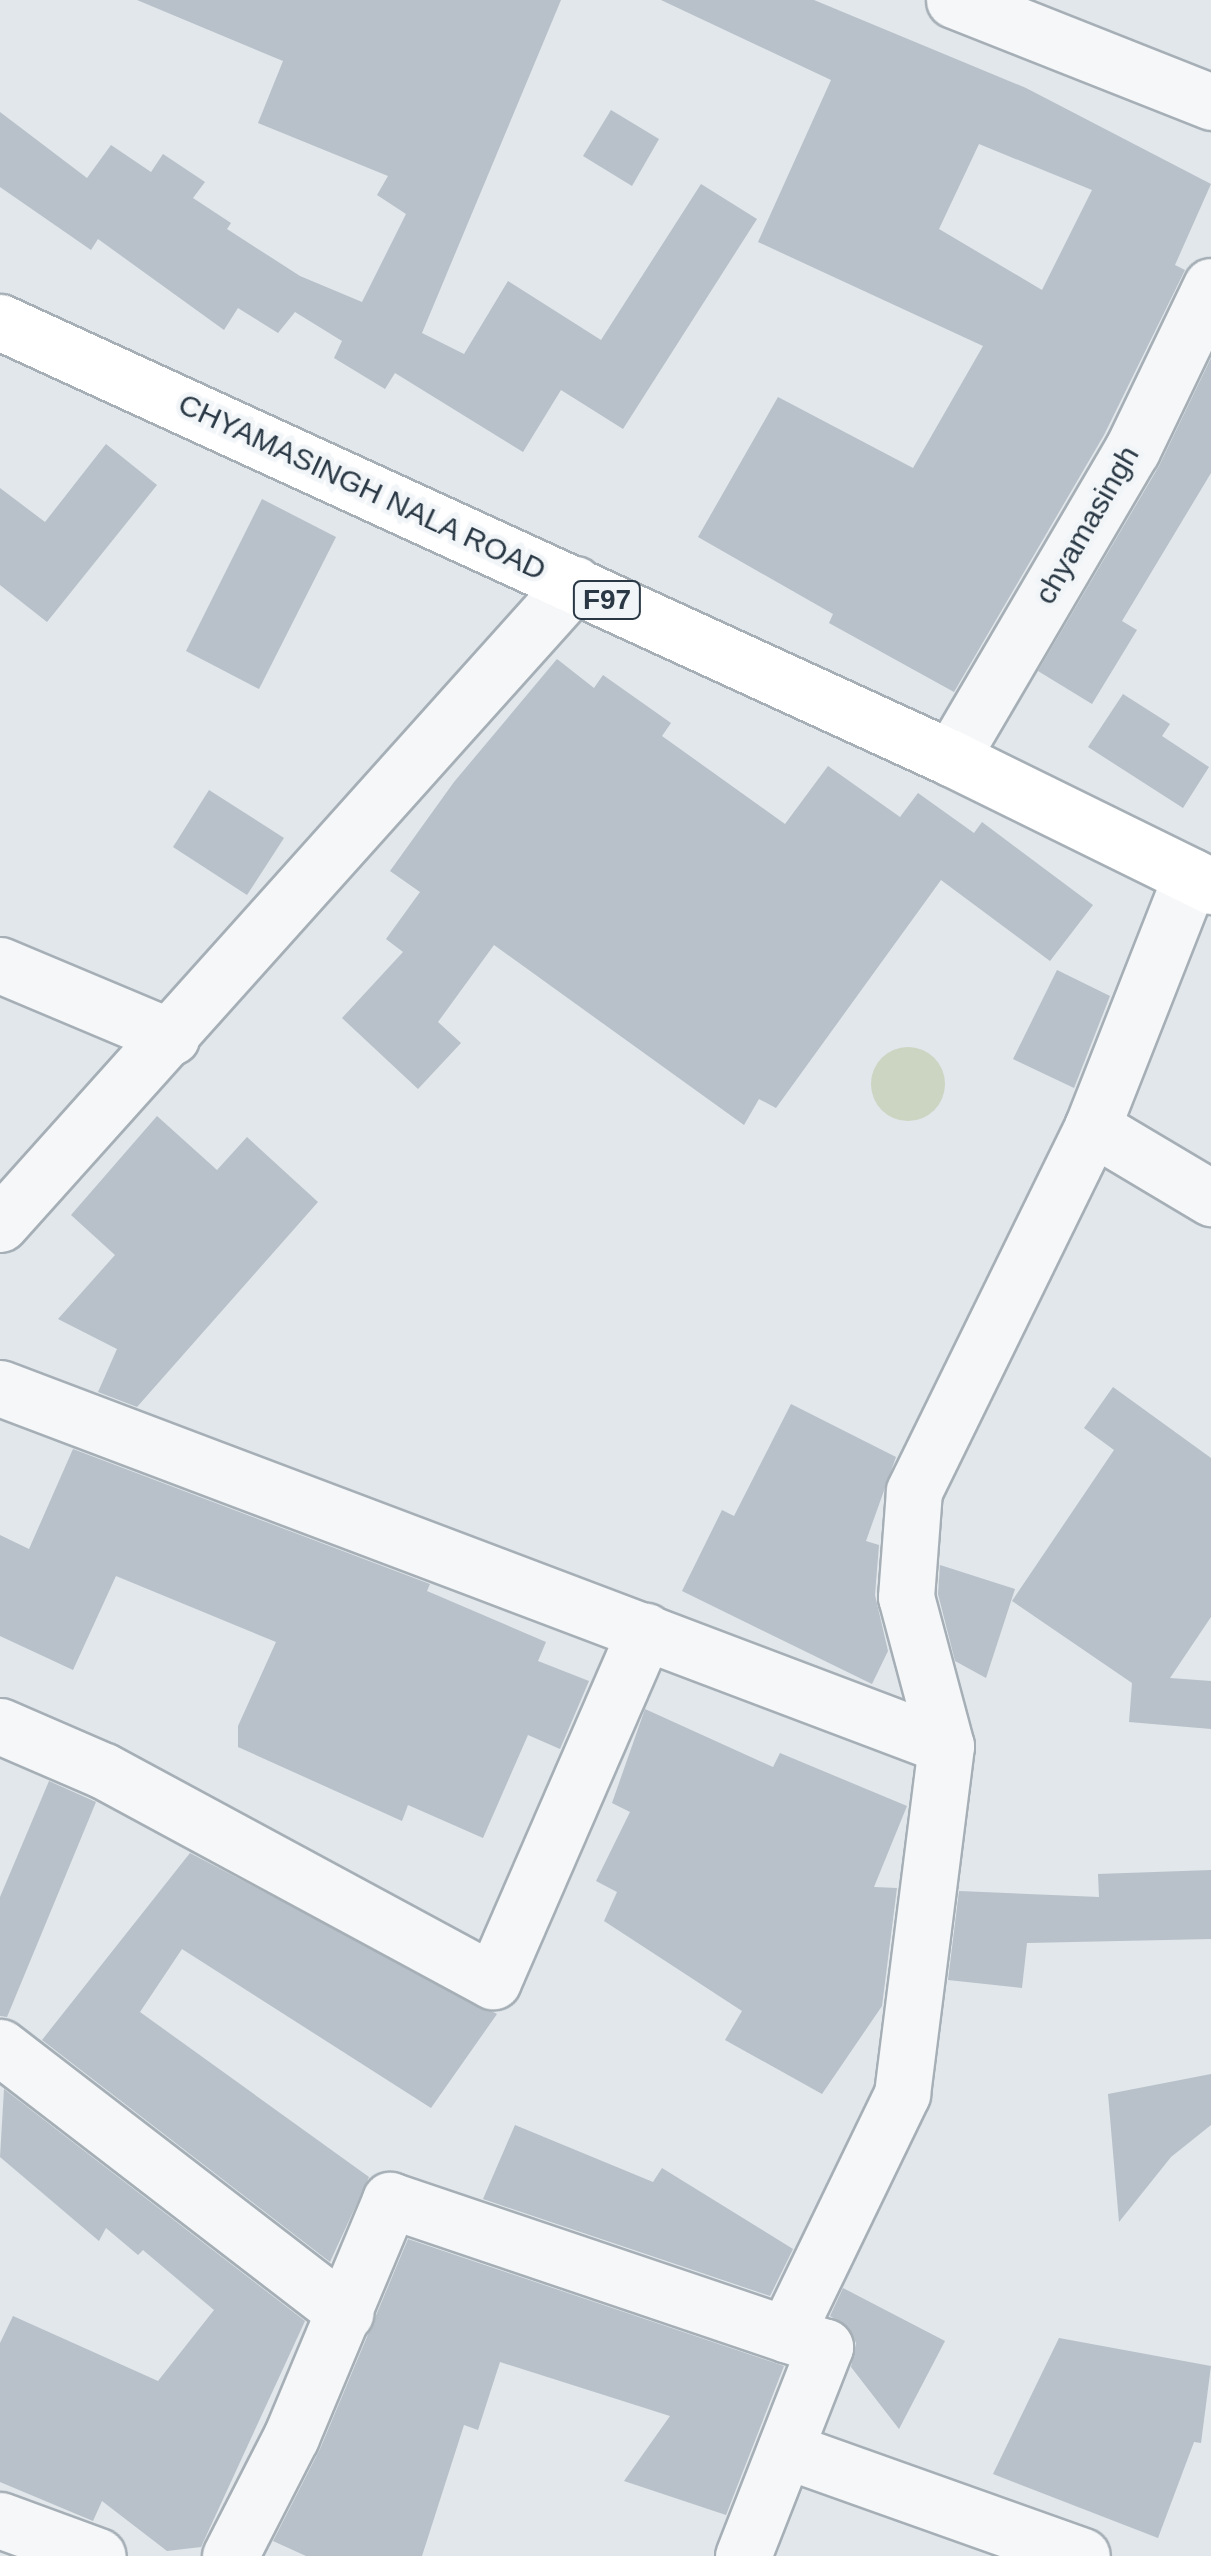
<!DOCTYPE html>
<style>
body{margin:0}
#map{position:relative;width:1211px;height:2556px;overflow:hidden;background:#e1e7eb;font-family:Arial,sans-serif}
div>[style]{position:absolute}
.green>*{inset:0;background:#cbd5c2}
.round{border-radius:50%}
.building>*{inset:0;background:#b8c1c9}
.roads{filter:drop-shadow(2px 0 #a6afb6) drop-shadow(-2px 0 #a6afb6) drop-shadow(0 2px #a6afb6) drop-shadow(0 -2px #a6afb6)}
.minor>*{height:55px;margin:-27.5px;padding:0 27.5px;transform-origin:27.5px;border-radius:27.5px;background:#f5f7f9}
.primary>*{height:55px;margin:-27.5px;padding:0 27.5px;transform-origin:27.5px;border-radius:27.5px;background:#fff}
span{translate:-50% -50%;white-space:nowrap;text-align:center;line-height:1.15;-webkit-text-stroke:9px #f1f5f8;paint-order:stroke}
.shield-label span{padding:2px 8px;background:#f1f5f8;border:2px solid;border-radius:8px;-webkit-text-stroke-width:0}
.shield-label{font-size:28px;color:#293844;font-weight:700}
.street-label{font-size:30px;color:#293844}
</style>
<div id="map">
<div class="green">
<i class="round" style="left:871px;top:1047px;width:74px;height:74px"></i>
</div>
<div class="building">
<i style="clip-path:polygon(137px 0,561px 0,422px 333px,464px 354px,508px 281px,601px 340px,701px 184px,757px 219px,623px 429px,561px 390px,523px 452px,395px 373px,385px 389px,334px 358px,342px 341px,295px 312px,278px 333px,238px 308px,224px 330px,98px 239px,91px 250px,0 187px,0 112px,87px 178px,111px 145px,151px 172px,163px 154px,205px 182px,193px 198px,231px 223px,227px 229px,300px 276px,362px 302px,406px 214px,377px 195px,388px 176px,258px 123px,283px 61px)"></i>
<i style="clip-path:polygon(evenodd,661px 0,814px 0,1026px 88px,1211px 184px,1175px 265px,1185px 270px,1104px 435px,954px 692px,829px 623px,833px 614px,698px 537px,778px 397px,913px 468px,983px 346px,758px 242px,831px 80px,661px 0,979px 144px,1092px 190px,1042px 290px,939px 229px,979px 144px)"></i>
<i style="clip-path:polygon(611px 110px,659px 139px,632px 186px,583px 156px)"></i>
<i style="clip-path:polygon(1211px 358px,1211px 473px,1122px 621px,1137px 630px,1092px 704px,1038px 671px,1159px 466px)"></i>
<i style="clip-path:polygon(106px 444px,157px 485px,47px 622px,0 585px,0 488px,45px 522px)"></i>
<i style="clip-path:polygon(262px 499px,336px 537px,259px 689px,186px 651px)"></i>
<i style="clip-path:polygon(557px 659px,594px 688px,603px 675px,671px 723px,662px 736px,785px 824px,828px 766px,900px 817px,918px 793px,974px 833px,982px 822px,1093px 905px,1050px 961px,941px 880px,776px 1108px,759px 1099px,744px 1125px,494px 945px,438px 1022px,461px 1043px,418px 1089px,342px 1018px,403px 952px,386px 939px,420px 892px,390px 871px,454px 782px)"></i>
<i style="clip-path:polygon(1123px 694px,1170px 724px,1162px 736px,1209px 767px,1183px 808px,1088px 747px)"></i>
<i style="clip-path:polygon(209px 790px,284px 838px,247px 895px,173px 847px)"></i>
<i style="clip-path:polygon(1057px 970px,1110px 996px,1074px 1088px,1013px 1059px)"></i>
<i style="clip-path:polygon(157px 1116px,217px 1170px,247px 1137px,318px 1202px,137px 1407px,98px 1392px,117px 1349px,58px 1319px,115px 1255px,71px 1215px)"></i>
<i style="clip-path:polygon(1113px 1387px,1211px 1458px,1211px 1617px,1170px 1678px,1211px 1681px,1211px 1729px,1129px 1722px,1132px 1683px,1012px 1601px,1114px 1450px,1084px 1428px)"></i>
<i style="clip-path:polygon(791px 1404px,896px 1457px,866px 1541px,879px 1545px,875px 1595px,888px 1651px,872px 1684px,682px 1591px,722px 1510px,734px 1516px)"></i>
<i style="clip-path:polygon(73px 1449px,430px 1584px,427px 1591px,546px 1642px,538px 1661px,589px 1681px,560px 1749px,528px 1735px,483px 1838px,408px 1805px,402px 1821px,238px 1747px,238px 1726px,276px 1642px,116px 1576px,73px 1670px,0 1636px,0 1535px,29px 1549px)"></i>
<i style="clip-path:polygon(940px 1565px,1015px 1589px,986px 1678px,955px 1661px,938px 1594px)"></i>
<i style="clip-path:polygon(645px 1709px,773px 1767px,780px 1753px,907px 1806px,874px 1887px,897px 1888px,882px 2006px,822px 2094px,725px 2040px,742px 2011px,604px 1921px,617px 1892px,596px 1881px,630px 1812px,612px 1803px)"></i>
<i style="clip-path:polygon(49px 1781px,96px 1802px,7px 2017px,0 2016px,0 1897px)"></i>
<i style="clip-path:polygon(190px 1853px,497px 2014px,431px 2108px,182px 1949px,140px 2012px,369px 2177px,330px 2262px,42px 2040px)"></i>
<i style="clip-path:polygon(1211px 1870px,1211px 1939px,1027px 1943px,1022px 1988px,948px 1980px,959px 1891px,1099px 1897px,1098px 1874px)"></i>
<i style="clip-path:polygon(1211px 2074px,1211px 2125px,1171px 2157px,1119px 2222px,1108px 2094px)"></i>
<i style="clip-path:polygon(4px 2089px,305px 2321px,201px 2547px,167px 2551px,102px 2501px,93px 2521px,0 2482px,0 2343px,13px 2316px,158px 2381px,214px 2310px,143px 2250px,138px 2255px,106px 2228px,99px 2241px,0 2157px)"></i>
<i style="clip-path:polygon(515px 2125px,653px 2182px,662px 2168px,793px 2249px,770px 2296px,483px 2199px)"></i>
<i style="clip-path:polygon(408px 2239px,784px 2366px,726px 2515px,624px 2481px,670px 2416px,500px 2362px,478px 2430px,464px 2425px,422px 2556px,306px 2556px,273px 2541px,320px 2449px)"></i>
<i style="clip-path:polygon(843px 2288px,945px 2341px,899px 2429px,851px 2367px,856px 2343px,849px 2328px,830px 2316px)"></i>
<i style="clip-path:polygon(1059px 2338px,1211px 2366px,1201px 2443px,1194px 2442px,1158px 2538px,993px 2474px)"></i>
</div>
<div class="roads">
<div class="minor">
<i style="left:954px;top:0;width:277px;rotate:21.6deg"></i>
<i style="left:951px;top:758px;width:357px;rotate:-59.6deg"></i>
<i style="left:1132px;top:450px;width:182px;rotate:-64.3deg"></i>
<i style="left:1191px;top:876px;width:270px;rotate:111.5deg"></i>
<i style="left:1092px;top:1127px;width:139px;rotate:30.8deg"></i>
<i style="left:0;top:965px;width:186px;rotate:22.8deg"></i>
<i style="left:0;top:1224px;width:860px;rotate:-48.11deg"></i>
<i style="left:0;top:1388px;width:1011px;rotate:20.73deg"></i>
<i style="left:0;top:1726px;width:113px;rotate:23.4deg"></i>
<i style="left:104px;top:1771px;width:442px;rotate:28.4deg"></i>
<i style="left:493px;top:1981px;width:382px;rotate:-66.5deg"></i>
<i style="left:0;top:2047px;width:436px;rotate:37.6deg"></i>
<i style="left:785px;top:2450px;width:315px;rotate:19.6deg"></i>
<i style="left:0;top:2520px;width:104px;rotate:20.2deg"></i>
<i style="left:230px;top:2556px;width:134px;rotate:-62.9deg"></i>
<i style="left:291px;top:2437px;width:257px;rotate:-67.3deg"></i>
<i style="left:390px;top:2200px;width:418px;rotate:18.7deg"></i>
<i style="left:743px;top:2556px;width:225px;rotate:-68.6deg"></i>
<i style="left:825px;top:2347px;width:41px;rotate:-161.6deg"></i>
<i style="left:786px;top:2334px;width:267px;rotate:-64.2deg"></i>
<i style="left:902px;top:2094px;width:351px;rotate:-82.8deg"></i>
<i style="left:946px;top:1746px;width:154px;rotate:-105deg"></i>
<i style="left:906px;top:1597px;width:106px;rotate:-85.7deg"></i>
<i style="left:914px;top:1491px;width:405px;rotate:-63.9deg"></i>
</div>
<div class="primary">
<i style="left:0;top:322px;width:1046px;rotate:24.63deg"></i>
<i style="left:951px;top:758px;width:290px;rotate:26.2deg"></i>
</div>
</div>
<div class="shield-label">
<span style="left:607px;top:600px">F97</span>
</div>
<div class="street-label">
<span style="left:362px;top:487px;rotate:25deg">CHYAMASINGH NALA ROAD</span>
<span style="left:1087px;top:525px;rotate:-60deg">chyamasingh</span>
</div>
</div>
